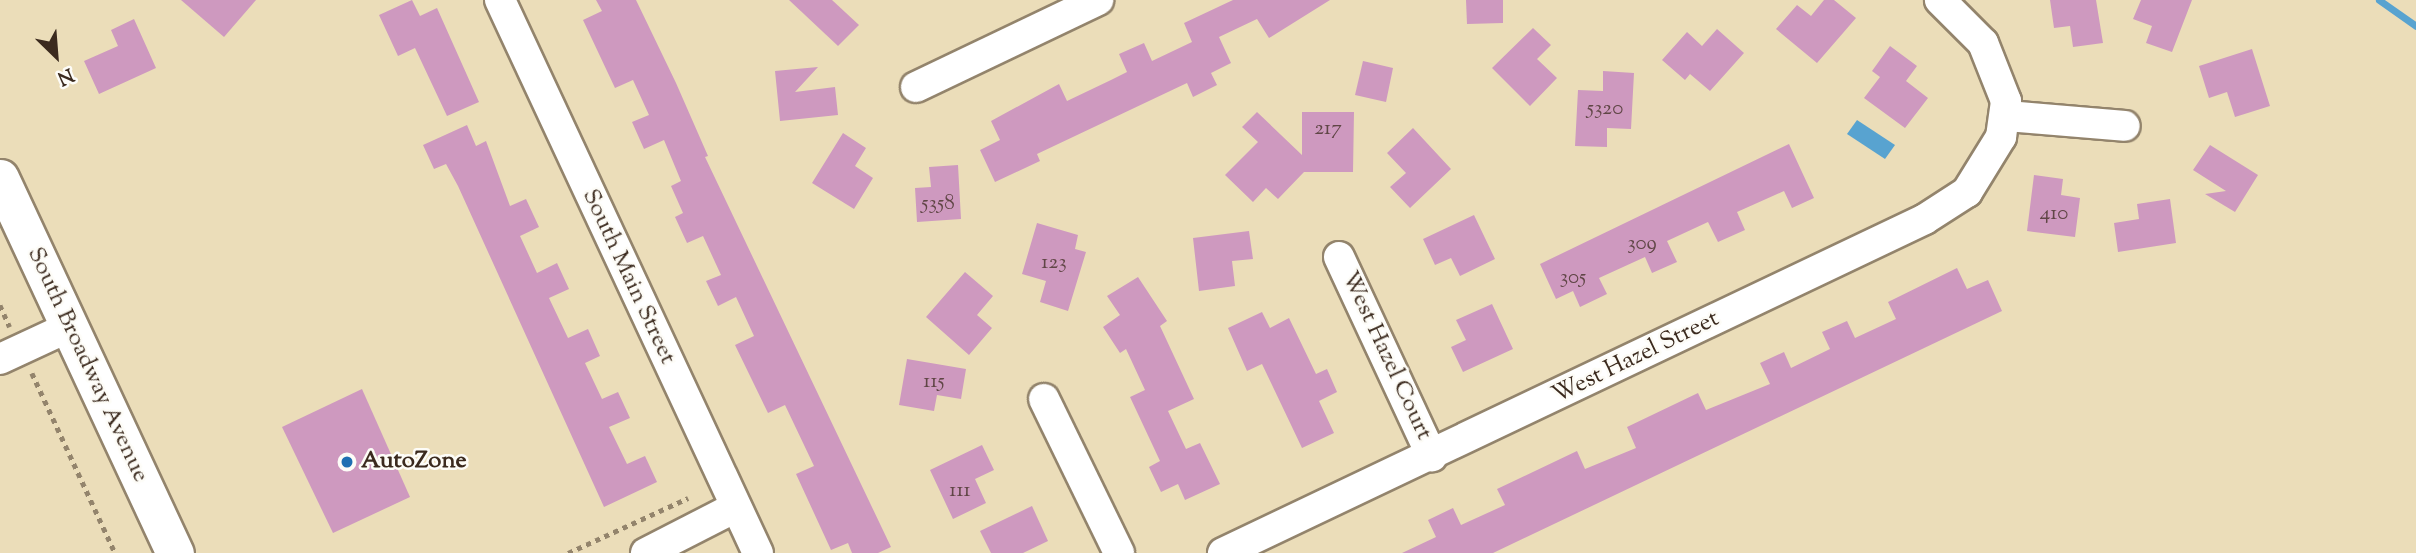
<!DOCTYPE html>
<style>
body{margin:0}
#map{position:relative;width:2416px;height:553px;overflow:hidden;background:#ebddb9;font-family:"Sorts Mill Goudy",serif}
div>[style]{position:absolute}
.water>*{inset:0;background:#58a3d0}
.stream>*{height:7px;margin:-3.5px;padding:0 3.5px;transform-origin:3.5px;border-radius:3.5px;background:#58a3d0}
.building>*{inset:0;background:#ce99bf}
.path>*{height:4.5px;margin-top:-2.25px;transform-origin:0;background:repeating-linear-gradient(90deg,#93846c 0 5px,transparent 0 10px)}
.roads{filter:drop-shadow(2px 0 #93846c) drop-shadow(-2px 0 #93846c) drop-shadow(0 2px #93846c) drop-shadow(0 -2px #93846c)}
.minor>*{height:30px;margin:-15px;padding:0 15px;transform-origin:15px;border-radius:15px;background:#fff}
.major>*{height:37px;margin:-18.5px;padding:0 18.5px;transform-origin:18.5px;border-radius:18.5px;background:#fff}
.dots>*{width:19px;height:19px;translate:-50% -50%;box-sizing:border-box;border:4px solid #fdfcf7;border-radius:50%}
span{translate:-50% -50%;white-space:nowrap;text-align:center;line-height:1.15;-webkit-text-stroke:5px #fdfcf7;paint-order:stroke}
.number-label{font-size:21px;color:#604646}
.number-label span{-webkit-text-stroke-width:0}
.street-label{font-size:24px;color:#3b2a1e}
.poi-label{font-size:24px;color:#3b2a1e;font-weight:700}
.left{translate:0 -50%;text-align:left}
.north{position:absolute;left:21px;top:21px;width:70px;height:70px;-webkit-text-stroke:5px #fdfcf7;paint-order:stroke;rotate:155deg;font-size:19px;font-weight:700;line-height:28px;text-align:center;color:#3b2a1e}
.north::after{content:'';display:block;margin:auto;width:24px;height:32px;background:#3b2a1e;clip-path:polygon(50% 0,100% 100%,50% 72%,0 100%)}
</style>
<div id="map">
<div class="water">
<i style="clip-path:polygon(1857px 120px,1895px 145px,1885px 159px,1847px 134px)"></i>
</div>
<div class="stream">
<i style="left:2379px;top:0;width:45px;rotate:35.1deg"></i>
</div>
<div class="building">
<i style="clip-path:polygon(181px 0,256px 0,224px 37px)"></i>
<i style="clip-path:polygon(412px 0,420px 16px,437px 8px,479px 102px,447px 116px,415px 48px,398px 56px,379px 15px)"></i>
<i style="clip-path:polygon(596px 0,636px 0,676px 83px,708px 156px,705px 157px,891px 547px,878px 553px,852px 553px,848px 543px,831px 550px,796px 474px,814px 466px,785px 405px,768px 413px,735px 345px,754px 336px,736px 297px,718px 306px,706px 281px,721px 275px,703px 236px,687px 243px,675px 217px,683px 213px,671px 186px,681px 181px,664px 140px,644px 149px,632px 122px,649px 115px,633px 80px,615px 88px,583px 20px,602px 11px)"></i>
<i style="clip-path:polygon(789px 0,832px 0,859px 25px,838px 46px)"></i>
<i style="clip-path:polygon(1233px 0,1330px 0,1269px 38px,1257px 19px,1219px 37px,1231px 63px,1211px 73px,1217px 85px,1193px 97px,1187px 83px,1037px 154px,1040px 161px,995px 182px,980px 150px,1000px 140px,991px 121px,1059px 84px,1067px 101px,1111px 80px,1127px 72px,1119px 54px,1144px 43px,1152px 61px,1192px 42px,1184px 23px)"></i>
<i style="clip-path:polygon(1466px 0,1503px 0,1503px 23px,1467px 24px)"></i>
<i style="clip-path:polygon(1824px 0,1834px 0,1856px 18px,1817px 63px,1776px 29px,1797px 5px,1811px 16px)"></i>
<i style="clip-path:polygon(2050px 0,2096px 0,2103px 43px,2073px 47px,2070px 26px,2054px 28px)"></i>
<i style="clip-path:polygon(2141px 0,2192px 0,2172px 52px,2146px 43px,2152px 26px,2133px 19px)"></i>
<i style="clip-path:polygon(134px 19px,156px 68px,99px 94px,84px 61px,118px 46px,111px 30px)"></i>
<i style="clip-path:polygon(1533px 28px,1551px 45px,1537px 59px,1557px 78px,1530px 106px,1492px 68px)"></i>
<i style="clip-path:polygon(1717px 29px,1744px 53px,1710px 91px,1690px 74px,1685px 80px,1662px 60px,1687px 32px,1702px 46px)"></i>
<i style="clip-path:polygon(1890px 46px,1917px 66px,1906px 81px,1928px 98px,1905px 128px,1864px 98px,1880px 77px,1872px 71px)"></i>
<i style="clip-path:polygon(2252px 49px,2270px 106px,2235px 117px,2227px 92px,2209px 98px,2199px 66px)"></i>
<i style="clip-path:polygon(1363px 61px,1393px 68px,1386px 102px,1355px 95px)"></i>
<i style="clip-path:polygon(818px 67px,795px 92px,835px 87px,838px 115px,780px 121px,775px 71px)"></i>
<i style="clip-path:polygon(1603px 71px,1634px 73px,1631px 129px,1607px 128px,1607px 147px,1575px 146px,1578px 90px,1603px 91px)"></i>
<i style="clip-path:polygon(1257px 112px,1302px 155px,1302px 112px,1354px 112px,1353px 172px,1304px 172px,1278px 199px,1266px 188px,1253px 202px,1225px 175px,1258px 142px,1242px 127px)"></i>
<i style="clip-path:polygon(467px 125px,476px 146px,486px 141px,510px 206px,526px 199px,539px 227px,520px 236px,537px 273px,557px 263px,569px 289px,549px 298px,568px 338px,588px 329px,600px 356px,585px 363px,602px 399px,618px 392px,630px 418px,609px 427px,627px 464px,645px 456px,657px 482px,604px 507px,458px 186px,446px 164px,434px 169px,423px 145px)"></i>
<i style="clip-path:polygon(1413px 128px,1451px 169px,1410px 208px,1390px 187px,1406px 173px,1387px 153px)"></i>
<i style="clip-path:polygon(843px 133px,866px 148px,855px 166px,873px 178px,854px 209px,812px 183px)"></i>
<i style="clip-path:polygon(1789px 144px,1814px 198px,1792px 208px,1784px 191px,1737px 212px,1745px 230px,1718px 242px,1708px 222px,1667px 241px,1677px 262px,1652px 273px,1645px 257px,1599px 278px,1607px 294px,1580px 307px,1573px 291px,1556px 299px,1540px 264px)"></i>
<i style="clip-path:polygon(2210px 145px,2258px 175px,2235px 212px,2205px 194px,2226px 191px,2193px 170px)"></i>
<i style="clip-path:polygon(958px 165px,961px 219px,917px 222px,915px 188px,931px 187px,929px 167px)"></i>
<i style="clip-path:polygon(2034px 175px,2063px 179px,2061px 195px,2080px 198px,2075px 237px,2027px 231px)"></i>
<i style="clip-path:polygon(2170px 199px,2176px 243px,2118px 252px,2114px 223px,2139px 219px,2137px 204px)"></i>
<i style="clip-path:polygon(1474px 215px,1495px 259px,1460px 276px,1451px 258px,1435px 265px,1423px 239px)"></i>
<i style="clip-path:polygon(1037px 223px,1078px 235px,1075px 249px,1086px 252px,1068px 311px,1040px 302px,1046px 281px,1022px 274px)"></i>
<i style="clip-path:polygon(1249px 231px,1253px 259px,1232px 261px,1235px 286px,1199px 291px,1193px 238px)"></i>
<i style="clip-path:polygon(1957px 268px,1967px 289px,1988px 280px,2002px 311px,1493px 553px,1402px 553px,1436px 537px,1428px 520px,1453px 508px,1461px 525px,1505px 505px,1497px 489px,1577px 451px,1585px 469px,1636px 448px,1627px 427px,1698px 393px,1706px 410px,1770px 384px,1760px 363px,1784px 352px,1791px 368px,1830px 349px,1822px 332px,1847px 321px,1855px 338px,1896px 319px,1888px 302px)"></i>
<i style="clip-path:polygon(965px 272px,993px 296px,977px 315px,992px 328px,969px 355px,926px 317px)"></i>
<i style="clip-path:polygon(1138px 277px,1167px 321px,1160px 326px,1194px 399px,1168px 411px,1186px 449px,1200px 443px,1220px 484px,1185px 500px,1178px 484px,1161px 492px,1149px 467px,1160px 461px,1130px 397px,1145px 390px,1126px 349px,1120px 353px,1103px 327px,1120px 315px,1107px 296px)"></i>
<i style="clip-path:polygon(1492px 304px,1513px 349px,1463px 372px,1451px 347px,1466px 340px,1456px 320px)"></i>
<i style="clip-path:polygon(1262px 312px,1270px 328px,1289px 318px,1316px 374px,1327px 369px,1337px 392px,1319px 401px,1334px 433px,1302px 448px,1262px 364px,1247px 371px,1228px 328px)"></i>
<i style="clip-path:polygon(907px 359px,966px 369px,961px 399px,937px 395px,934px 411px,899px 405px)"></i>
<i style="clip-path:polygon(362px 389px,410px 497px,333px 533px,282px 427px)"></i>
<i style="clip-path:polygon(982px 445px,994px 470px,975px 479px,986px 503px,953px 519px,930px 470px)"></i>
<i style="clip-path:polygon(1032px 506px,1048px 541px,1023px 553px,991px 553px,980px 531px)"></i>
</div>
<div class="path">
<i style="left:0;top:305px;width:24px;rotate:66deg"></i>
<i style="left:32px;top:373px;width:198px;rotate:65.2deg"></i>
<i style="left:568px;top:553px;width:132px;rotate:-24.6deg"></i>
</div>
<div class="roads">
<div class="minor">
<i style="left:500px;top:0;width:610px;rotate:64.99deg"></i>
<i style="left:916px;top:87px;width:202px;rotate:-25.5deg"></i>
<i style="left:2007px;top:116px;width:118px;rotate:4.8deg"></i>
<i style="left:1339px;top:257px;width:220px;rotate:65deg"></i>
<i style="left:0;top:359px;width:76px;rotate:-24.9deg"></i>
<i style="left:1044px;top:399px;width:171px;rotate:64deg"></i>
<i style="left:646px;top:553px;width:99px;rotate:-27.1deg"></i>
<i style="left:1223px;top:553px;width:777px;rotate:-25.44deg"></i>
<i style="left:1925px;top:219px;width:50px;rotate:-32.7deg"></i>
<i style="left:1967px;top:192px;width:65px;rotate:-58.3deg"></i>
<i style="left:2001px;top:137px;width:36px;rotate:-82deg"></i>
<i style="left:2006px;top:101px;width:62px;rotate:-111.6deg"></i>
<i style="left:1983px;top:43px;width:61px;rotate:-135deg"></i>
</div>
<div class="major">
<i style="left:0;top:178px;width:414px;rotate:65deg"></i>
</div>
</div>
<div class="dots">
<i style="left:347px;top:462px;background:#1f6fb2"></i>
</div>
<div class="number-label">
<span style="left:1605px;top:109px">5320</span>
<span style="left:1328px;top:129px">217</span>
<span style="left:938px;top:204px">5358</span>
<span style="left:2054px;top:214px">410</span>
<span style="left:1642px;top:244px">309</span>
<span style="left:1054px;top:263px">123</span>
<span style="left:1573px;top:278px">305</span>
<span style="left:934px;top:382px">115</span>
<span style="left:960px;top:491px">111</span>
</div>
<div class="street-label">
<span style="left:628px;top:277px;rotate:65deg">South Main Street</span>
<span style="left:1386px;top:356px;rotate:65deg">West Hazel Court</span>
<span style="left:1636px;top:358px;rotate:-26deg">West Hazel Street</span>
<span style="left:87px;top:365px;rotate:65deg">South Broadway Avenue</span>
</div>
<div class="poi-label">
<span class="left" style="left:361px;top:462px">AutoZone</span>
</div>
<div class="north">N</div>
</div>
